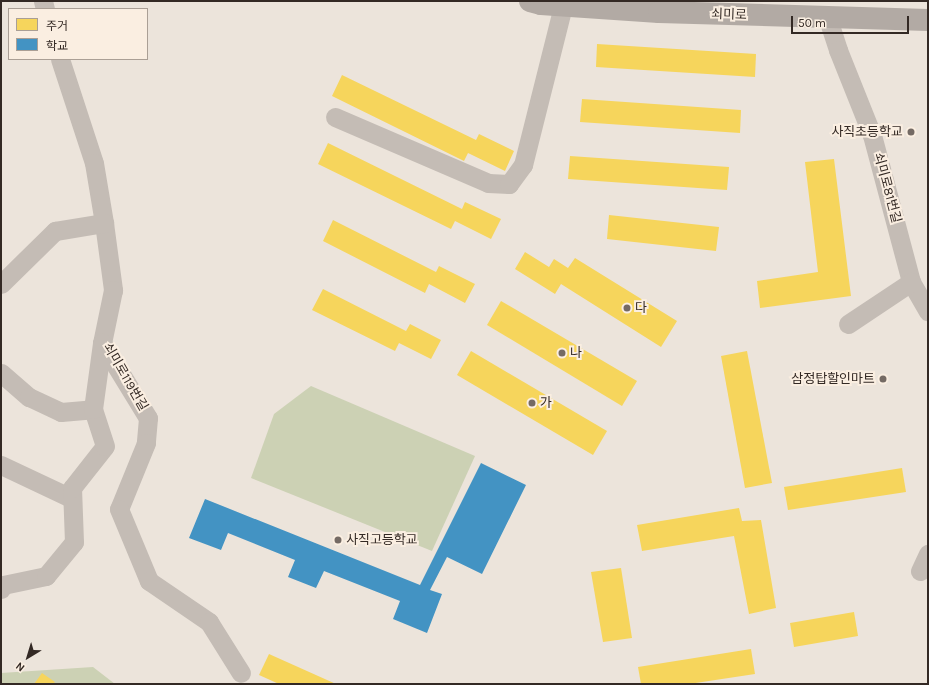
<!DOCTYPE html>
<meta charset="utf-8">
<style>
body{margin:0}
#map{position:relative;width:929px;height:685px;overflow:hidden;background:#ece4db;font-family:Karla,"Noto Sans KR",sans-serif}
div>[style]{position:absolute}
.green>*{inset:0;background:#ccd1b4}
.homes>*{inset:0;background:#f6d55c}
.schools>*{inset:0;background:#4393c3}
.minor>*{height:19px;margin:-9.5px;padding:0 9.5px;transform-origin:9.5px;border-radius:9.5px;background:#c4bcb5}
.major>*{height:22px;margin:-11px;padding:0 11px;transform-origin:11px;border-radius:11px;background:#b2aaa4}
.dots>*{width:11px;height:11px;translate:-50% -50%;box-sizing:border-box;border:2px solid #faeee1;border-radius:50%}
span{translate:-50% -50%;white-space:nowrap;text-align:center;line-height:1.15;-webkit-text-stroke:4px #faeee1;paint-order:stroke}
.street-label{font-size:13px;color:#332924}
.poi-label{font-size:13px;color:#332924}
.right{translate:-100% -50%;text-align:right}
.left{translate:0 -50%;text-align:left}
.frame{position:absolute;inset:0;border:2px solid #332924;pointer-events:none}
.legend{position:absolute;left:8px;top:8px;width:140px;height:52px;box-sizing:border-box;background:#faeee1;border:1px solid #aa9f95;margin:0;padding:5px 7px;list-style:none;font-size:12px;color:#332924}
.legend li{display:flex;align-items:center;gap:8px;height:20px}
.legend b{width:20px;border:1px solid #aa9f95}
.north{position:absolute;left:8px;top:637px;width:40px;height:40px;-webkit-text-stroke:3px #faeee1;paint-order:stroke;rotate:218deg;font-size:11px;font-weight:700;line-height:16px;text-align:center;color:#332924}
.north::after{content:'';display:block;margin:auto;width:14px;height:18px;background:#332924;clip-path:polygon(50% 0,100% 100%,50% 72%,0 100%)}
.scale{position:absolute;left:791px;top:16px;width:118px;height:18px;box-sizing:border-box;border:2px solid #332924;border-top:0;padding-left:5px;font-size:12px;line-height:14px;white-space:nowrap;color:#332924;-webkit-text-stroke:3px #faeee1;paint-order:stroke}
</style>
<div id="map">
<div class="green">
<i style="clip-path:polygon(311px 386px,475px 456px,432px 551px,251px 478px,274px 414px)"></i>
<i style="clip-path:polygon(93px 667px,115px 684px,1px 684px,1px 673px)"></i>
</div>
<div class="homes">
<i style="clip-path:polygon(597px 44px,756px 54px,755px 77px,596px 67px)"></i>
<i style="clip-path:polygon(342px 75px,476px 140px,479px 134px,514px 151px,505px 171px,468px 153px,464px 161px,332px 96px)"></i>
<i style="clip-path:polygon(582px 99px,741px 110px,740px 133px,580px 122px)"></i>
<i style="clip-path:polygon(328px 143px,462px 209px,465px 202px,501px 219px,491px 239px,455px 221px,451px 229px,318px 164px)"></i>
<i style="clip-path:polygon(570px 156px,729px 167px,727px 190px,568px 179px)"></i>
<i style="clip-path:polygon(834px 159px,851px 296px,760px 308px,757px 281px,818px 272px,805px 162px)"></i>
<i style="clip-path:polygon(609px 215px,719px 227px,716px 251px,607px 239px)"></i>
<i style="clip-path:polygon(333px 220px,436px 272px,439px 266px,475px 284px,465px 303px,429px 284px,425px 293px,323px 241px)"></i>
<i style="clip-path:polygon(525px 252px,549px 267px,554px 259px,568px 268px,575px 258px,677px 321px,661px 347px,561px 284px,555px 294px,515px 269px)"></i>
<i style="clip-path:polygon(323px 289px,406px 331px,410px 324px,441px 340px,431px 359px,399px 343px,395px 351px,312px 310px)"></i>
<i style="clip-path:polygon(501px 301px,637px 381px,622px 406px,487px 325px)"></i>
<i style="clip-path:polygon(471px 351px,607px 431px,593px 455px,457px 375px)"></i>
<i style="clip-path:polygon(747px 351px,772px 483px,745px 488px,721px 356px)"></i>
<i style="clip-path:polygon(902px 468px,906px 492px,788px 510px,784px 487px)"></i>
<i style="clip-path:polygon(739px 508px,742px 521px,761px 520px,776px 608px,749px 614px,734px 536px,642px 551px,637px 525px)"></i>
<i style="clip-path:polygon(621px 568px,632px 638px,603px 642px,591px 572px)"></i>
<i style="clip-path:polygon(854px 612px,858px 636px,794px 647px,790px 623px)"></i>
<i style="clip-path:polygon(751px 649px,755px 674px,689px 684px,641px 684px,638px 667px)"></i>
<i style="clip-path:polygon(269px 654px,336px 684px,279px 684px,259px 675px)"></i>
<i style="clip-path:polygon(42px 673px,55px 682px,53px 684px,34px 684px)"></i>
</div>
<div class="schools">
<i style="clip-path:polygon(481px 463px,526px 485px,482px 574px,447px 557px,430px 590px,442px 594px,427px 633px,393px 619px,400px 601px,324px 571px,316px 588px,288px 577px,295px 560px,228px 533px,221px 550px,189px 538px,205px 499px,420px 585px)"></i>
</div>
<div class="minor">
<i style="left:43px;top:1px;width:8px;rotate:76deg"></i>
<i style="left:828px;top:19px;width:33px;rotate:72deg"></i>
<i style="left:838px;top:50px;width:92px;rotate:68.2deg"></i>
<i style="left:872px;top:135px;width:152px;rotate:75.1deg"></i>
<i style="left:911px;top:282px;width:34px;rotate:60deg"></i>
<i style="left:60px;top:59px;width:109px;rotate:71.9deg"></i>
<i style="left:94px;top:163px;width:61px;rotate:80.5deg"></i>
<i style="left:104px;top:223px;width:68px;rotate:82.3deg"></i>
<i style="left:113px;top:290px;width:54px;rotate:101.7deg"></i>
<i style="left:102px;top:343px;width:88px;rotate:58.5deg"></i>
<i style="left:148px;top:418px;width:25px;rotate:95deg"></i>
<i style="left:146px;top:443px;width:71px;rotate:112.2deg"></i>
<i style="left:119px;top:509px;width:78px;rotate:67.4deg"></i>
<i style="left:149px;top:581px;width:73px;rotate:34.3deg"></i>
<i style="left:209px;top:622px;width:60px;rotate:57.9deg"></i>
<i style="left:335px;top:117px;width:167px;rotate:23.3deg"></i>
<i style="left:488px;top:183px;width:21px;rotate:3deg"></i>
<i style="left:509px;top:184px;width:24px;rotate:-54deg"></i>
<i style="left:523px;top:165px;width:164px;rotate:-75.9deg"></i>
<i style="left:1px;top:284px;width:76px;rotate:-44.5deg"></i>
<i style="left:55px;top:231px;width:50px;rotate:-9.3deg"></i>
<i style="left:848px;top:324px;width:76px;rotate:-33.7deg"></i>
<i style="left:1px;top:373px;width:37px;rotate:41deg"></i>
<i style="left:29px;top:397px;width:35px;rotate:25deg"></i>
<i style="left:61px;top:412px;width:32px;rotate:-5deg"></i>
<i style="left:1px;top:465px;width:77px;rotate:25.2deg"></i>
<i style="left:920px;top:571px;width:19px;rotate:-65deg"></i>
<i style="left:1px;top:589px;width:4px;rotate:-63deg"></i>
<i style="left:3px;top:585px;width:44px;rotate:-11.8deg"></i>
<i style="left:46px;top:576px;width:44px;rotate:-50.5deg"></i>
<i style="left:74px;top:542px;width:54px;rotate:-92.1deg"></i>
<i style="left:72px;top:488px;width:53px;rotate:-51.8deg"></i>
<i style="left:105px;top:446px;width:39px;rotate:-108deg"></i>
<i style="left:93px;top:409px;width:67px;rotate:-82.2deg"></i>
</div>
<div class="major">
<i style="left:530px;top:1px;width:11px;rotate:15deg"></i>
<i style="left:541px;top:4px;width:118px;rotate:3.9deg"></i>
<i style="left:659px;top:12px;width:269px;rotate:1.7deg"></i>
</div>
<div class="dots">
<i style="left:911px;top:132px;background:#746a64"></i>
<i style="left:627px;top:308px;background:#746a64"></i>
<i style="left:562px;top:353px;background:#746a64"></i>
<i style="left:883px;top:379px;background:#746a64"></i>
<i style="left:532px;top:403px;background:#746a64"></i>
<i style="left:338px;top:540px;background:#746a64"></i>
</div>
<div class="street-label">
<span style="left:729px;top:15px;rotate:2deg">쇠미로</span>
<span style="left:887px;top:188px;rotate:75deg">쇠미로81번길</span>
<span style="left:125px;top:377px;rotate:60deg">쇠미로119번길</span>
</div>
<div class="poi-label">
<span class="right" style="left:903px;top:132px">사직초등학교</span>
<span class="left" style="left:635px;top:308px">다</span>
<span class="left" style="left:570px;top:353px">나</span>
<span class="right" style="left:875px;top:379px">삼정탑할인마트</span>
<span class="left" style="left:540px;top:403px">가</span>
<span class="left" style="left:346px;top:540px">사직고등학교</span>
</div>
<div class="frame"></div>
<ul class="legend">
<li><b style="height:11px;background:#f6d55c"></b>주거</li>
<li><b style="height:11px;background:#4393c3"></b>학교</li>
</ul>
<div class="north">N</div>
<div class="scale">50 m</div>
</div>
